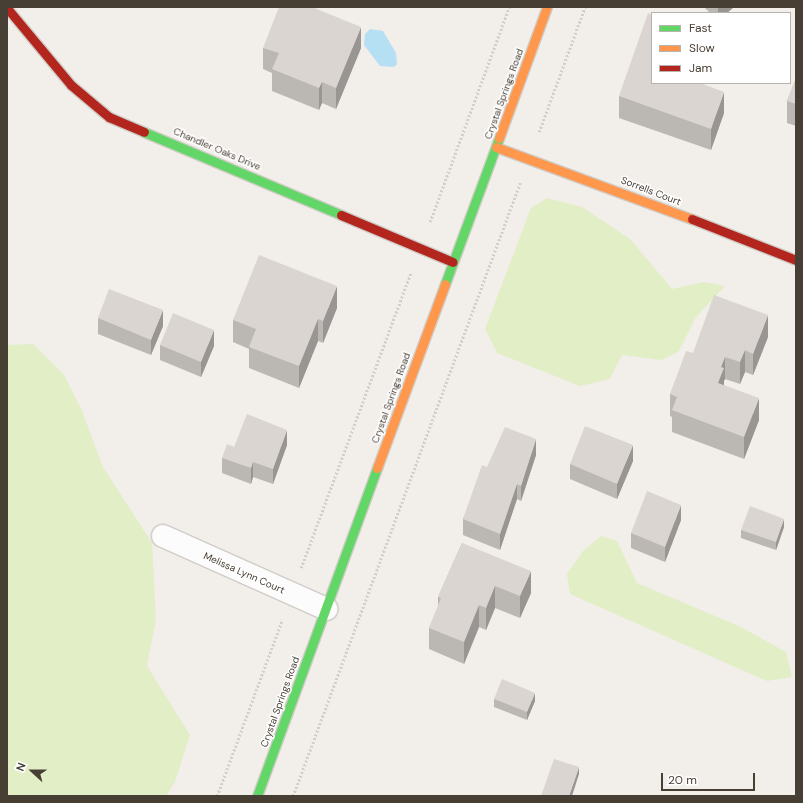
<!DOCTYPE html>
<style>
body{margin:0}
#map{position:relative;width:803px;height:803px;overflow:hidden;background:#f2eeea;font-family:"DM Sans",sans-serif}
div>[style]{position:absolute}
.green>*{inset:0;background:#e2eec6}
.water>*{inset:0;background:#b5e0f4}
.path>*{height:2.5px;margin-top:-1.25px;transform-origin:0;background:repeating-linear-gradient(90deg,#d2cec9 0 2px,transparent 0 4px)}
.roads{filter:drop-shadow(1px 0 #d0ccc7) drop-shadow(-1px 0 #d0ccc7) drop-shadow(0 1px #d0ccc7) drop-shadow(0 -1px #d0ccc7)}
.street>*{height:22px;margin:-11px;padding:0 11px;transform-origin:11px;border-radius:11px;background:#fdfcfc}
.fast>*{height:9px;margin:-4.5px;padding:0 4.5px;transform-origin:4.5px;border-radius:4.5px;background:#63d668}
.slow>*{height:9px;margin:-4.5px;padding:0 4.5px;transform-origin:4.5px;border-radius:4.5px;background:#ff974d}
.jam>*{height:9px;margin:-4.5px;padding:0 4.5px;transform-origin:4.5px;border-radius:4.5px;background:#b3261e}
.wall>*{inset:0;background:#bbb7b3}
.shaded-wall>*{inset:0;background:#999592}
.building>*{inset:0;background:#dad5d0}
span{translate:-50% -50%;white-space:nowrap;text-align:center;line-height:1.15;-webkit-text-stroke:3px #fff;paint-order:stroke}
.street-label{font-size:10px;color:#483f34}
.frame{position:absolute;inset:0;border:8px solid #483f34;pointer-events:none}
.legend{position:absolute;left:651px;top:12px;width:140px;height:72px;box-sizing:border-box;background:#fff;border:1px solid #b6b2ae;margin:0;padding:5px 7px;list-style:none;font-size:12px;color:#483f34}
.legend li{display:flex;align-items:center;gap:8px;height:20px}
.legend b{width:20px;border:1px solid #b6b2ae}
.north{position:absolute;left:12px;top:751px;width:40px;height:40px;-webkit-text-stroke:3px #fff;paint-order:stroke;rotate:291deg;font-size:11px;font-weight:700;line-height:16px;text-align:center;color:#483f34}
.north::after{content:'';display:block;margin:auto;width:14px;height:18px;background:#483f34;clip-path:polygon(50% 0,100% 100%,50% 72%,0 100%)}
.scale{position:absolute;left:661px;top:773px;width:94px;height:18px;box-sizing:border-box;border:2px solid #483f34;border-top:0;padding-left:5px;font-size:12px;line-height:14px;white-space:nowrap;color:#483f34;-webkit-text-stroke:3px #fff;paint-order:stroke}
</style>
<div id="map">
<div class="green">
<i style="clip-path:polygon(547px 198px,582px 207px,630px 239px,672px 289px,704px 282px,725px 286px,696px 317px,679px 351px,662px 360px,622px 355px,610px 379px,580px 386px,497px 353px,485px 329px,531px 208px)"></i>
<i style="clip-path:polygon(33px 344px,64px 375px,82px 411px,103px 467px,152px 543px,156px 619px,147px 666px,190px 735px,175px 782px,166px 796px,7px 796px,7px 345px)"></i>
<i style="clip-path:polygon(601px 536px,617px 541px,637px 583px,741px 627px,786px 652px,792px 677px,767px 681px,570px 594px,567px 574px,583px 551px)"></i>
</div>
<div class="water">
<i style="clip-path:polygon(370px 29px,383px 31px,396px 53px,397px 64px,394px 67px,380px 66px,364px 45px,365px 34px)"></i>
</div>
<div class="path">
<i style="left:539px;top:132px;width:133px;rotate:-69.8deg"></i>
<i style="left:430px;top:222px;width:229px;rotate:-69.8deg"></i>
<i style="left:301px;top:568px;width:315px;rotate:-69.6deg"></i>
<i style="left:217px;top:796px;width:188px;rotate:-69.7deg"></i>
<i style="left:293px;top:796px;width:654px;rotate:-69.68deg"></i>
</div>
<div class="roads">
<div class="street">
<i style="left:163px;top:536px;width:179px;rotate:24.1deg"></i>
</div>
<div class="fast">
<i style="left:144px;top:132px;width:214px;rotate:22.8deg"></i>
<i style="left:445px;top:284px;width:156px;rotate:-69.7deg"></i>
<i style="left:257px;top:796px;width:349px;rotate:-69.9deg"></i>
</div>
<div class="slow">
<i style="left:499px;top:138px;width:140px;rotate:-69.9deg"></i>
<i style="left:496px;top:147px;width:209px;rotate:20.2deg"></i>
<i style="left:377px;top:468px;width:196px;rotate:-69.7deg"></i>
</div>
<div class="jam">
<i style="left:7px;top:8px;width:100px;rotate:50.3deg"></i>
<i style="left:71px;top:85px;width:50px;rotate:40.1deg"></i>
<i style="left:109px;top:117px;width:38px;rotate:23deg"></i>
<i style="left:341px;top:215px;width:121px;rotate:22.8deg"></i>
<i style="left:692px;top:219px;width:112px;rotate:21.5deg"></i>
</div>
</div>
<div class="wall">
<i style="clip-path:polygon(704px 7px,734px 7px,727px 13px,710px 13px)"></i>
<i style="clip-path:polygon(263px 48px,361px 48px,336px 109px,322px 103px,319px 110px,272px 91px,272px 73px,263px 69px)"></i>
<i style="clip-path:polygon(796px 78px,796px 126px,787px 123px,787px 101px)"></i>
<i style="clip-path:polygon(652px 83px,724px 113px,711px 150px,619px 118px,619px 96px)"></i>
<i style="clip-path:polygon(337px 308px,323px 343px,318px 341px,299px 388px,249px 368px,249px 349px,233px 342px,233px 320px)"></i>
<i style="clip-path:polygon(98px 318px,163px 326px,151px 355px,98px 334px)"></i>
<i style="clip-path:polygon(768px 337px,753px 375px,745px 372px,740px 384px,725px 379px,724px 381px,724px 385px,759px 420px,744px 459px,672px 432px,672px 417px,670px 416px,670px 394px,693px 353px)"></i>
<i style="clip-path:polygon(160px 345px,214px 346px,201px 377px,160px 360px)"></i>
<i style="clip-path:polygon(287px 445px,273px 484px,253px 477px,251px 484px,222px 473px,222px 458px,234px 447px)"></i>
<i style="clip-path:polygon(536px 455px,521px 501px,517px 499px,500px 550px,463px 535px,463px 519px,487px 467px)"></i>
<i style="clip-path:polygon(633px 461px,617px 499px,570px 479px,570px 464px)"></i>
<i style="clip-path:polygon(681px 520px,665px 562px,631px 548px,631px 533px)"></i>
<i style="clip-path:polygon(784px 527px,776px 550px,741px 538px,741px 530px)"></i>
<i style="clip-path:polygon(462px 543px,531px 593px,520px 618px,495px 608px,486px 630px,479px 627px,464px 664px,429px 649px,429px 628px,438px 607px,438px 597px)"></i>
<i style="clip-path:polygon(494px 699px,535px 701px,527px 720px,494px 707px)"></i>
</div>
<div class="shaded-wall">
<i style="clip-path:polygon(718px 7px,734px 7px,727px 13px,718px 13px)"></i>
<i style="clip-path:polygon(361px 27px,361px 48px,336px 109px,336px 88px)"></i>
<i style="clip-path:polygon(322px 82px,322px 103px,319px 110px,319px 88px)"></i>
<i style="clip-path:polygon(724px 92px,724px 113px,711px 150px,711px 129px)"></i>
<i style="clip-path:polygon(337px 286px,337px 308px,323px 343px,323px 321px)"></i>
<i style="clip-path:polygon(163px 310px,163px 326px,151px 355px,151px 340px)"></i>
<i style="clip-path:polygon(768px 315px,768px 337px,753px 375px,753px 354px)"></i>
<i style="clip-path:polygon(318px 319px,318px 341px,299px 388px,299px 366px)"></i>
<i style="clip-path:polygon(214px 330px,214px 346px,201px 377px,201px 362px)"></i>
<i style="clip-path:polygon(745px 350px,745px 372px,740px 384px,740px 362px)"></i>
<i style="clip-path:polygon(725px 357px,725px 379px,724px 381px,724px 390px,718px 383px,721px 367px)"></i>
<i style="clip-path:polygon(759px 398px,759px 420px,744px 459px,744px 437px)"></i>
<i style="clip-path:polygon(287px 430px,287px 445px,273px 484px,273px 469px)"></i>
<i style="clip-path:polygon(536px 439px,536px 455px,521px 501px,521px 486px)"></i>
<i style="clip-path:polygon(633px 445px,633px 461px,617px 499px,617px 484px)"></i>
<i style="clip-path:polygon(253px 462px,253px 477px,251px 484px,251px 468px)"></i>
<i style="clip-path:polygon(517px 484px,517px 499px,500px 550px,500px 534px)"></i>
<i style="clip-path:polygon(681px 505px,681px 520px,665px 562px,665px 547px)"></i>
<i style="clip-path:polygon(784px 519px,784px 527px,776px 550px,776px 542px)"></i>
<i style="clip-path:polygon(531px 571px,531px 593px,520px 618px,520px 596px)"></i>
<i style="clip-path:polygon(495px 586px,495px 608px,486px 630px,486px 608px)"></i>
<i style="clip-path:polygon(479px 605px,479px 627px,464px 664px,464px 642px)"></i>
<i style="clip-path:polygon(535px 693px,535px 701px,527px 720px,527px 712px)"></i>
<i style="clip-path:polygon(579px 767px,579px 774px,572px 796px,569px 796px)"></i>
</div>
<div class="building">
<i style="clip-path:polygon(279px 7px,312px 7px,361px 27px,336px 88px,322px 82px,319px 88px,272px 69px,279px 53px,263px 48px)"></i>
<i style="clip-path:polygon(648px 13px,652px 15px,652px 83px,700px 83px,724px 92px,711px 129px,619px 96px)"></i>
<i style="clip-path:polygon(796px 78px,796px 104px,787px 101px)"></i>
<i style="clip-path:polygon(259px 255px,337px 286px,323px 321px,318px 319px,299px 366px,249px 347px,256px 329px,233px 320px)"></i>
<i style="clip-path:polygon(109px 289px,163px 310px,151px 340px,98px 318px)"></i>
<i style="clip-path:polygon(714px 295px,768px 315px,753px 354px,745px 350px,740px 362px,725px 357px,721px 367px,724px 368px,718px 383px,759px 398px,744px 437px,672px 410px,677px 397px,670px 394px,686px 351px,693px 353px)"></i>
<i style="clip-path:polygon(173px 313px,214px 330px,201px 362px,160px 345px)"></i>
<i style="clip-path:polygon(247px 414px,287px 430px,273px 469px,253px 462px,251px 468px,222px 458px,227px 444px,234px 447px)"></i>
<i style="clip-path:polygon(585px 426px,633px 445px,617px 484px,570px 464px)"></i>
<i style="clip-path:polygon(505px 427px,536px 439px,521px 486px,517px 484px,500px 534px,463px 519px,482px 465px,487px 467px)"></i>
<i style="clip-path:polygon(647px 491px,681px 505px,665px 547px,631px 533px)"></i>
<i style="clip-path:polygon(750px 506px,784px 519px,776px 542px,741px 530px)"></i>
<i style="clip-path:polygon(462px 543px,531px 571px,520px 596px,495px 586px,486px 608px,479px 605px,464px 642px,429px 628px,441px 598px,438px 597px)"></i>
<i style="clip-path:polygon(502px 679px,535px 693px,527px 712px,494px 699px)"></i>
<i style="clip-path:polygon(554px 759px,579px 767px,569px 796px,541px 796px)"></i>
</div>
<div class="street-label">
<span style="left:504px;top:94px;rotate:-70deg">Crystal Springs Road</span>
<span style="left:217px;top:149px;rotate:23deg">Chandler Oaks Drive</span>
<span style="left:651px;top:191px;rotate:21deg">Sorrells Court</span>
<span style="left:391px;top:398px;rotate:-70deg">Crystal Springs Road</span>
<span style="left:244px;top:573px;rotate:24deg">Melissa Lynn Court</span>
<span style="left:280px;top:702px;rotate:-70deg">Crystal Springs Road</span>
</div>
<div class="frame"></div>
<ul class="legend">
<li><b style="height:5px;background:#63d668"></b>Fast</li>
<li><b style="height:5px;background:#ff974d"></b>Slow</li>
<li><b style="height:5px;background:#b3261e"></b>Jam</li>
</ul>
<div class="north">N</div>
<div class="scale">20 m</div>
</div>
